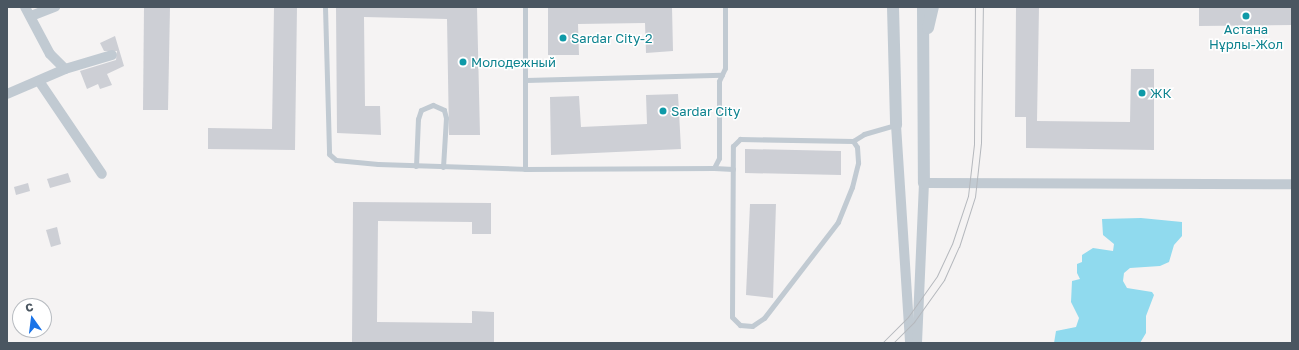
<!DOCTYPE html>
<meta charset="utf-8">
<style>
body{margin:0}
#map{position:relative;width:1299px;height:350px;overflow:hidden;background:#f5f3f3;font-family:"Golos Text",sans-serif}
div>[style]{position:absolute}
.water>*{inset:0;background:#90daee}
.building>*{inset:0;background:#cdcfd5}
.service>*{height:5px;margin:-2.5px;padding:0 2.5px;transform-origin:2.5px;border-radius:2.5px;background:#c1cad2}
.minor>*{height:10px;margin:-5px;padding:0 5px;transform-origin:5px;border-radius:5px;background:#c1cad2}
.tertiary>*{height:12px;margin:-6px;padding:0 6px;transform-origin:6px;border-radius:6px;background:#c1cad2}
.tram>*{height:1px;margin:-0.5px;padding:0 0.5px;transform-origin:0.5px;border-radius:0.5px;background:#b5b8bd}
.dots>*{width:11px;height:11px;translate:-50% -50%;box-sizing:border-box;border:2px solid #fff;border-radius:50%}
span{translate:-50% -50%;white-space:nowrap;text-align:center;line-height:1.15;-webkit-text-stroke:3px #fff;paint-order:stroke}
.culture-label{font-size:13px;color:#0d838f}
.left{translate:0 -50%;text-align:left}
.frame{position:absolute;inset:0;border:8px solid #4a5661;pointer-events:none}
.north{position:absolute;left:12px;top:298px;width:40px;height:40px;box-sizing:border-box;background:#fff;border:1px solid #b7bbc0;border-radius:50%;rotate:346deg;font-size:11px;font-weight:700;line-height:16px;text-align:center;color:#4a5661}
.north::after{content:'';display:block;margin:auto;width:14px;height:18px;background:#1a73e8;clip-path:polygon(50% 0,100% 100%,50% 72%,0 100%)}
</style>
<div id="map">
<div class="water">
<i style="clip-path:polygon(1141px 218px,1182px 222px,1182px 236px,1174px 245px,1169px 262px,1160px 266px,1130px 268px,1124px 273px,1123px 281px,1127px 288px,1152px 292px,1154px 295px,1146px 316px,1146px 333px,1140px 343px,1054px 343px,1056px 331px,1076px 327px,1079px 318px,1071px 302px,1072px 281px,1080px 279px,1077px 273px,1077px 264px,1082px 262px,1082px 255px,1093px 248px,1113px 251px,1114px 244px,1103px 235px,1102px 219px)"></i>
</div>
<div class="building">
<i style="clip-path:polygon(144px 7px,170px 7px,168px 110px,143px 110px)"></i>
<i style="clip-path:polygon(274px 7px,297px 7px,295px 150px,208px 149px,208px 128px,272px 129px)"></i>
<i style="clip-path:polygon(336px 7px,477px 7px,480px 135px,449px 135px,447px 19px,364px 17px,365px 106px,380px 106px,381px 135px,337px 133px)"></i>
<i style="clip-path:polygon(548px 7px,672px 7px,673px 51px,646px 53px,645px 23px,578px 24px,579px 55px,548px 55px)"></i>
<i style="clip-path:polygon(1016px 7px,1039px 7px,1037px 121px,1130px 122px,1131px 69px,1154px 69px,1154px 150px,1026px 148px,1026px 117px,1015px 117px)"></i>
<i style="clip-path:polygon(1199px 7px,1292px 7px,1292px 25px,1199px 26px)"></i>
<i style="clip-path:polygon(115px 36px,124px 66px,107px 74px,112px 85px,100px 89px,98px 84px,87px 89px,80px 71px,116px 60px,117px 51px,104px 51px,100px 43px)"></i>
<i style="clip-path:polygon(678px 94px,681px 149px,551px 155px,550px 97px,579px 96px,581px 127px,647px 124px,646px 95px)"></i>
<i style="clip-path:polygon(745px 149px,841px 151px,841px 175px,745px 173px)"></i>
<i style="clip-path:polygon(68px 173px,71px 182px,50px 188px,47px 179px)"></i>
<i style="clip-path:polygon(28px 183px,30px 191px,16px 195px,14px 187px)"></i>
<i style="clip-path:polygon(353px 202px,491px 203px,491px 234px,472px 234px,472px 222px,378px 221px,377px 322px,472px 323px,472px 311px,494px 312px,494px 343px,352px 343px)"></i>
<i style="clip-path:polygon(750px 204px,776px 204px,773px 298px,746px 295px)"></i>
<i style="clip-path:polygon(57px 227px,61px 244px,51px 247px,46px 230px)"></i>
</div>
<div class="service">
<i style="left:325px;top:7px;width:147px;rotate:88.4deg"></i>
<i style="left:329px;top:154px;width:9px;rotate:41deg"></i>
<i style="left:336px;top:160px;width:42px;rotate:5.4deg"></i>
<i style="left:378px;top:164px;width:147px;rotate:1.9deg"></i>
<i style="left:525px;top:169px;width:189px;rotate:-0.3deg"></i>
<i style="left:714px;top:168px;width:11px;rotate:-63deg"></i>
<i style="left:719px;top:158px;width:77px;rotate:-90deg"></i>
<i style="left:719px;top:81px;width:14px;rotate:-65deg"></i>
<i style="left:725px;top:68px;width:61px;rotate:-90deg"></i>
<i style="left:525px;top:7px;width:162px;rotate:90deg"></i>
<i style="left:526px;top:80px;width:196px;rotate:-1.5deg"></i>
<i style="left:740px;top:139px;width:113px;rotate:1deg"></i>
<i style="left:853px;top:141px;width:7px;rotate:56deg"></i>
<i style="left:857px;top:147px;width:16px;rotate:86deg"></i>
<i style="left:858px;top:163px;width:25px;rotate:104deg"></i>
<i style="left:852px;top:187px;width:38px;rotate:112deg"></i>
<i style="left:838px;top:222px;width:121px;rotate:127.6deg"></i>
<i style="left:764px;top:318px;width:14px;rotate:146deg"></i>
<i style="left:752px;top:326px;width:12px;rotate:-175deg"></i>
<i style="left:740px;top:325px;width:11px;rotate:-135deg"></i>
<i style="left:732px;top:317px;width:171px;rotate:-89.7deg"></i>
<i style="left:733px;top:146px;width:10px;rotate:-45deg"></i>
<i style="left:853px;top:141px;width:13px;rotate:-32deg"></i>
<i style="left:864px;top:134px;width:33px;rotate:-16deg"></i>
<i style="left:416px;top:166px;width:47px;rotate:-87.6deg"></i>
<i style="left:418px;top:119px;width:9px;rotate:-72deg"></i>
<i style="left:421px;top:110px;width:13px;rotate:-23deg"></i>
<i style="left:433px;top:105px;width:12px;rotate:24deg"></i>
<i style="left:444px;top:110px;width:8px;rotate:76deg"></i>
<i style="left:446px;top:118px;width:49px;rotate:93.5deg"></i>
<i style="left:714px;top:168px;width:19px;rotate:3deg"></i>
</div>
<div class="minor">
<i style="left:25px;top:7px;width:53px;rotate:62deg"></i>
<i style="left:50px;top:54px;width:21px;rotate:45deg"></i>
<i style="left:31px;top:16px;width:26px;rotate:-21deg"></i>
<i style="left:39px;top:81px;width:112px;rotate:55.9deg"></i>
<i style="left:7px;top:94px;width:63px;rotate:-23.3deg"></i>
<i style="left:65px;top:69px;width:49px;rotate:-16.6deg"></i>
<i style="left:896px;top:125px;width:218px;rotate:86.3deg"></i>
<i style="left:917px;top:343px;width:160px;rotate:-87.5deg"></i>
<i style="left:924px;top:183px;width:368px;rotate:0.2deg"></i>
</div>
<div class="tertiary">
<i style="left:893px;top:7px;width:118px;rotate:88.5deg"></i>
<i style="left:923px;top:7px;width:176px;rotate:89.7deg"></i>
<i style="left:928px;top:28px;width:22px;rotate:-77deg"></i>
</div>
<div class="tram">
<i style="left:882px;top:343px;width:37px;rotate:-45deg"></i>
<i style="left:908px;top:317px;width:50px;rotate:-54.7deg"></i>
<i style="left:937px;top:276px;width:35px;rotate:-65deg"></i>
<i style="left:952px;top:244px;width:51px;rotate:-71.6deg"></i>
<i style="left:968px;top:196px;width:52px;rotate:-83.4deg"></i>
<i style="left:974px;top:144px;width:137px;rotate:-89.6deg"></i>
<i style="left:893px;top:343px;width:30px;rotate:-45deg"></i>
<i style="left:914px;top:322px;width:52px;rotate:-54.5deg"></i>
<i style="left:944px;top:280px;width:36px;rotate:-66deg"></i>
<i style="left:959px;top:247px;width:52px;rotate:-72.3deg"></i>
<i style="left:975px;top:197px;width:54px;rotate:-83.7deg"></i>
<i style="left:981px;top:143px;width:136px;rotate:-89.2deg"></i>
</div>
<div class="dots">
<i style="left:1246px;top:16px;background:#0f9aa8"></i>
<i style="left:563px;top:38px;background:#0f9aa8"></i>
<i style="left:463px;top:62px;background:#0f9aa8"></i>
<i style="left:1142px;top:93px;background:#0f9aa8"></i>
<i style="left:663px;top:111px;background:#0f9aa8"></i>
</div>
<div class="culture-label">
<span style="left:1246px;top:37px">Астана<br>Нұрлы-Жол</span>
<span class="left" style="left:571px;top:38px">Sardar City-2</span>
<span class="left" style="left:471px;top:62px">Молодежный</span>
<span class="left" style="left:1150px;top:93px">ЖК</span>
<span class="left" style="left:671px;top:111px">Sardar City</span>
</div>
<div class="frame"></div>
<div class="north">С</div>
</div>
